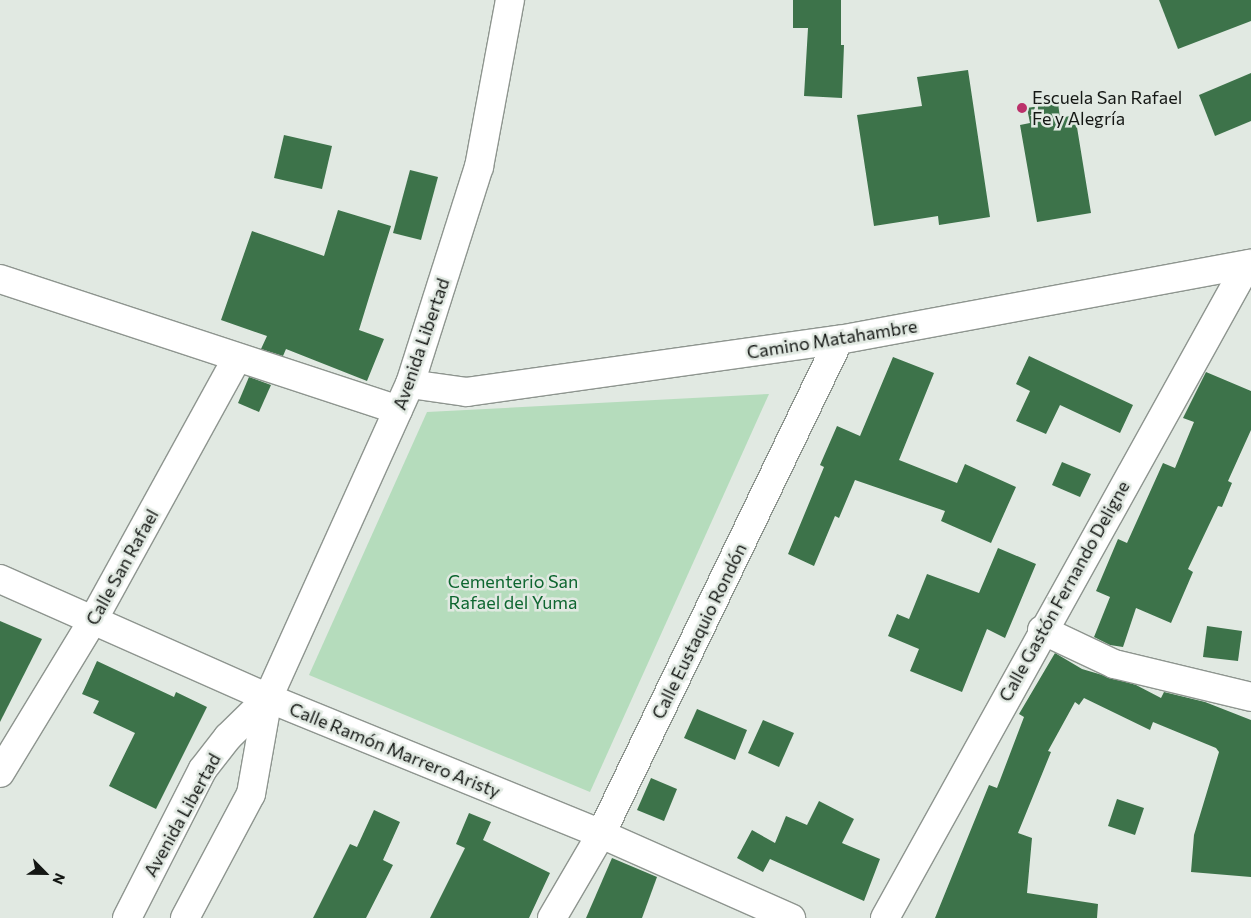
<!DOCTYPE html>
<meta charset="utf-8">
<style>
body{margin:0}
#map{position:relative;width:1251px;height:918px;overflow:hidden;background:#e1e9e2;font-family:Commissioner,sans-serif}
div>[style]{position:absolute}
.green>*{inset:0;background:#b5dcbc}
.building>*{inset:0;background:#3d734a}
.roads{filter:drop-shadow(1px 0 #8e958f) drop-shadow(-1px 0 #8e958f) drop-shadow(0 1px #8e958f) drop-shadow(0 -1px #8e958f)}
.street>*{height:28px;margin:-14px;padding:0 14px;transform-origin:14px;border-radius:14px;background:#fff}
.dots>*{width:14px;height:14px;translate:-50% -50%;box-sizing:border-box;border:2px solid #e1e9e2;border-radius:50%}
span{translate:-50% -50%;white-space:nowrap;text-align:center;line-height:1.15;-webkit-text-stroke:5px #e1e9e2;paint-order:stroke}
.poi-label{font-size:18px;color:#141714}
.left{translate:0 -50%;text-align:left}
.street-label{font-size:18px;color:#141714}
.park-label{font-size:18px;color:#0e6630}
.north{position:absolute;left:20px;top:848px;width:50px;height:50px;-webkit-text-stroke:4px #e1e9e2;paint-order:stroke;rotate:113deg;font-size:14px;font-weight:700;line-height:20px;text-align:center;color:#141714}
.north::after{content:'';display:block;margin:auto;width:18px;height:22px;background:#141714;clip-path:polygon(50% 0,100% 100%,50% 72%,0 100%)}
</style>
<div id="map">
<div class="green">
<i style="clip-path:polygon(769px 394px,590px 792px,309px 675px,427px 412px)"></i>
</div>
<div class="building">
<i style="clip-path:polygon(793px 0,841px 0,841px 45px,844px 45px,842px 98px,804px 96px,808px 28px,793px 28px)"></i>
<i style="clip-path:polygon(1159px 0,1251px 0,1251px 21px,1178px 49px)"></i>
<i style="clip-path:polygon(968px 70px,990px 217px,939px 225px,938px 216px,874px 226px,857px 115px,922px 106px,917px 77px)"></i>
<i style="clip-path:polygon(1251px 73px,1251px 121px,1215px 136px,1199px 95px)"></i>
<i style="clip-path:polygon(1058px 103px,1060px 118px,1075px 115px,1091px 213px,1037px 222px,1020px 125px,1030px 123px,1027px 108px)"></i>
<i style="clip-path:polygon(284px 135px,332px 146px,322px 189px,274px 178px)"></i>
<i style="clip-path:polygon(410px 170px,438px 177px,421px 240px,393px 233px)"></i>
<i style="clip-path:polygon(338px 210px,391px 226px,359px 330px,384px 339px,367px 381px,286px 349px,283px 356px,261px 349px,267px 336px,221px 320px,252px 231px,324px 256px)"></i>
<i style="clip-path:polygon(1029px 356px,1133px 405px,1120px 433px,1060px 405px,1046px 434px,1016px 421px,1030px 391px,1016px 384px)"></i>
<i style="clip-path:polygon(893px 357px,934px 373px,899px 460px,957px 483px,965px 464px,1016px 487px,991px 543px,941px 521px,945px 511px,855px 480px,839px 518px,835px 516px,814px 566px,788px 554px,824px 467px,820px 465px,837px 426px,860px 436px)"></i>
<i style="clip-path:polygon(1206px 372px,1251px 391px,1251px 430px,1228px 481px,1232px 483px,1222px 507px,1218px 506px,1188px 569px,1193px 572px,1171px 623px,1136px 608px,1123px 647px,1110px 645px,1094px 637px,1110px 597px,1096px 591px,1118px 539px,1127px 543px,1163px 463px,1175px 468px,1194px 422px,1183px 418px)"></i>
<i style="clip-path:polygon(249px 377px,271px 385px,259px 412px,238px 403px)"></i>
<i style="clip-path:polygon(1062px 462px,1091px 474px,1080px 497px,1052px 485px)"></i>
<i style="clip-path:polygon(998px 548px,1036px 564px,1005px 638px,987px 629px,962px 692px,910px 671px,919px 649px,888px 636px,897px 614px,909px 619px,927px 574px,979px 593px)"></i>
<i style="clip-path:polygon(0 621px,42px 639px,0 722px)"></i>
<i style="clip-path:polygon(1207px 626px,1242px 631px,1238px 661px,1203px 657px)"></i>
<i style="clip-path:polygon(1055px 653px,1082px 669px,1136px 685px,1161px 698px,1164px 692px,1205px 702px,1251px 720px,1251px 877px,1191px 872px,1194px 835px,1219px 752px,1216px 748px,1153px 722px,1150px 730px,1084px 698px,1079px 705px,1075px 702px,1048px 751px,1051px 752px,1018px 833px,1032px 838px,1027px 893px,1098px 904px,1097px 918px,935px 918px,989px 785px,997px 788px,1024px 717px,1019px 714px)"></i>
<i style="clip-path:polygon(97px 661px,174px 697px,176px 692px,207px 707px,156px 809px,109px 786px,135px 733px,93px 713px,99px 701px,82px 694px)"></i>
<i style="clip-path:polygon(697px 709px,747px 730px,735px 760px,684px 738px)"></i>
<i style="clip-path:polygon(763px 720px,794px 733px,779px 767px,748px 753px)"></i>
<i style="clip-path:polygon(651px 778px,677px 789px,664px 821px,637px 810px)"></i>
<i style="clip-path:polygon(1117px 799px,1144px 808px,1135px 835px,1108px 826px)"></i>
<i style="clip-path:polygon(819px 801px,854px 819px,842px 843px,880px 859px,864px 901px,770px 859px,763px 872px,737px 858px,752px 830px,775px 843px,786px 816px,807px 825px)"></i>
<i style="clip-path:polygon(374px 810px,400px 822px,383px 860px,393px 865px,366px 918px,313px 918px,350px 844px,357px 847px)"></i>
<i style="clip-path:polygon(469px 813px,491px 822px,483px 840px,550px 873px,529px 918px,430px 918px,465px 848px,456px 844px)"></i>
<i style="clip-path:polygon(612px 858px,657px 877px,642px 918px,586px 918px)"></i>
</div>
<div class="roads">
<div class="street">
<i style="left:0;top:279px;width:419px;rotate:18.2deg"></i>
<i style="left:410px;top:384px;width:58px;rotate:8deg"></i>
<i style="left:467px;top:392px;width:376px;rotate:-8deg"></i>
<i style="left:839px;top:340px;width:419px;rotate:-10.5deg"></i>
<i style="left:0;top:579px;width:293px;rotate:23.9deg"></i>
<i style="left:268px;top:698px;width:360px;rotate:22.2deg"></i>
<i style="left:601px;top:834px;width:208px;rotate:23.9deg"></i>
<i style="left:1042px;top:630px;width:80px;rotate:25.3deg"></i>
<i style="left:1114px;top:664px;width:141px;rotate:13.5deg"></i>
<i style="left:0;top:773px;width:179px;rotate:-58.7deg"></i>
<i style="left:93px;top:620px;width:299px;rotate:-61.2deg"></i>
<i style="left:127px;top:918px;width:167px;rotate:-63deg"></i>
<i style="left:203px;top:769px;width:41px;rotate:-52deg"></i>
<i style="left:228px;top:737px;width:56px;rotate:-44.3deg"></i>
<i style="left:185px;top:918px;width:140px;rotate:-62deg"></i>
<i style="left:251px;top:794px;width:97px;rotate:-80deg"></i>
<i style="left:268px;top:698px;width:345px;rotate:-65.7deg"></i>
<i style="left:410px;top:384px;width:228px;rotate:-72.4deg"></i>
<i style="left:479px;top:167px;width:170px;rotate:-79.5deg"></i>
<i style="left:552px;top:918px;width:97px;rotate:-59.7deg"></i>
<i style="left:601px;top:834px;width:548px;rotate:-64.28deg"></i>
<i style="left:885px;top:918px;width:747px;rotate:-61deg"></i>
</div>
</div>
<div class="dots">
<i style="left:1022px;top:108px;background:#bb316a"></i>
</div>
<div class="poi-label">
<span class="left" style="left:1032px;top:108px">Escuela San Rafael<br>Fe y Alegría</span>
</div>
<div class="street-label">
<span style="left:832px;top:339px;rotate:-9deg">Camino Matahambre</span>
<span style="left:421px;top:344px;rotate:-71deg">Avenida Libertad</span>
<span style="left:122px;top:567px;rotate:-61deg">Calle San Rafael</span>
<span style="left:1064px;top:591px;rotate:-61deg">Calle Gastón Fernando Deligne</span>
<span style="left:699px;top:631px;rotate:-64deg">Calle Eustaquio Rondón</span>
<span style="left:395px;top:750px;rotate:22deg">Calle Ramón Marrero Aristy</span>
<span style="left:182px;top:815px;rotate:-61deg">Avenida Libertad</span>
</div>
<div class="park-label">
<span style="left:513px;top:592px">Cementerio San<br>Rafael del Yuma</span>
</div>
<div class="north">N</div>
</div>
